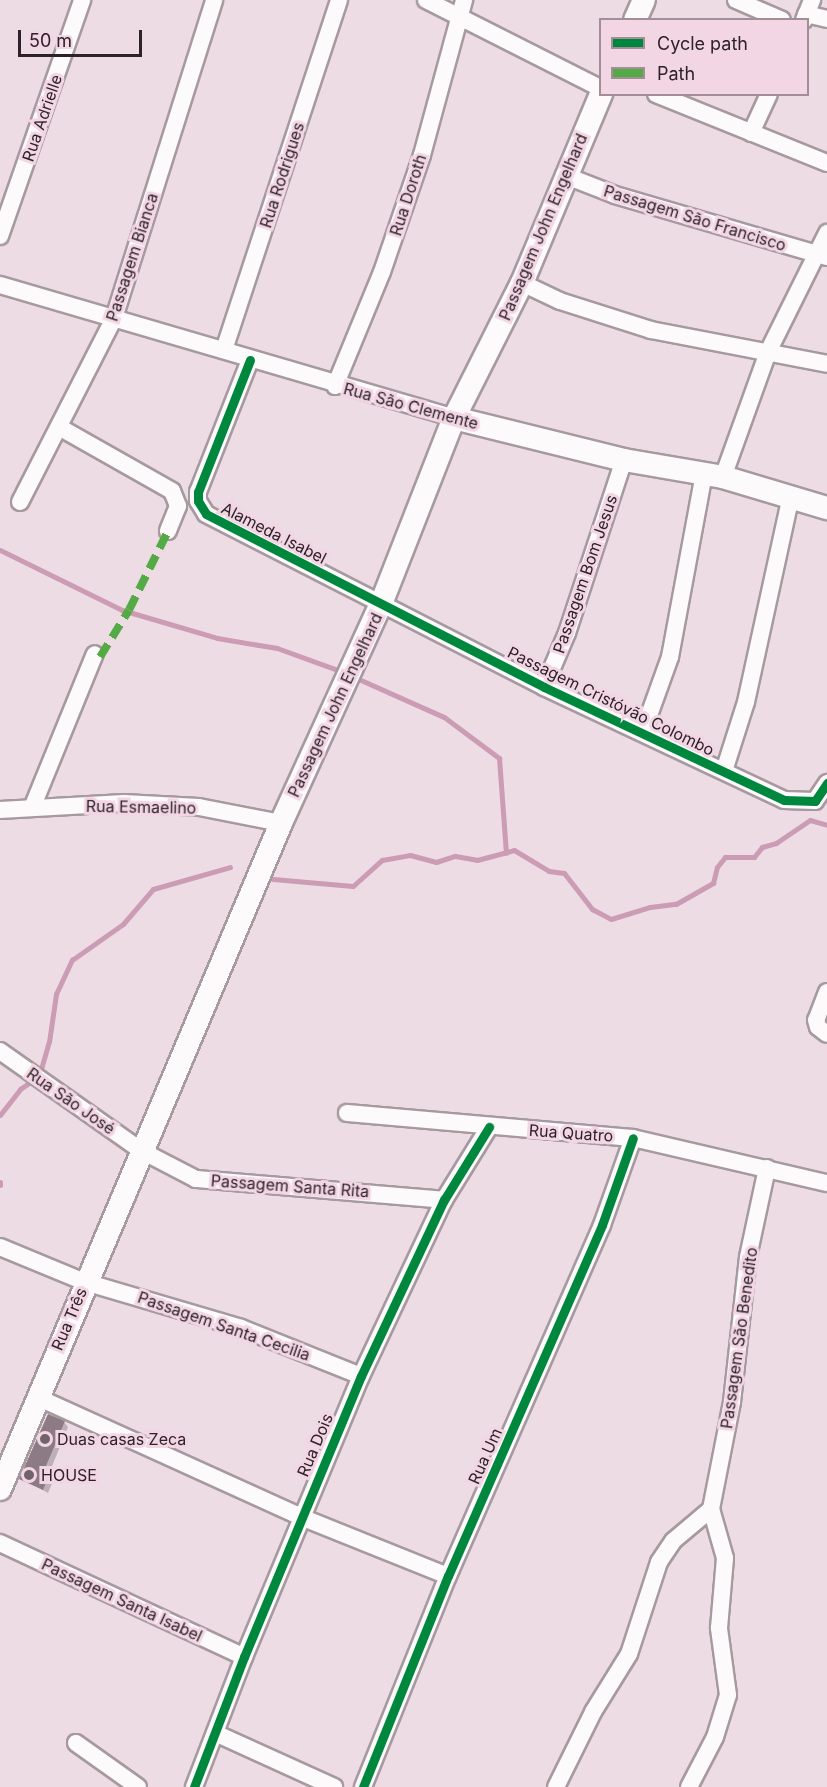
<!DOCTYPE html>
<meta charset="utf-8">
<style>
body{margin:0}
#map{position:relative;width:827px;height:1787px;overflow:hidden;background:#eddce4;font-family:Inter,sans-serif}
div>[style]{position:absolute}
.shadow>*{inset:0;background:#0003}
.stream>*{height:5px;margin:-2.5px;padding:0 2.5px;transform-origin:2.5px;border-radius:2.5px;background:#cb9cb3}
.building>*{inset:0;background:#8c7b84}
.roads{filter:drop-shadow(2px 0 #a6999f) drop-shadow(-2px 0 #a6999f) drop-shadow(0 2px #a6999f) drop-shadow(0 -2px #a6999f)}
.street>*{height:16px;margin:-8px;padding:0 8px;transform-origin:8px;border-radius:8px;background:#fcfafb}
.secondary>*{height:22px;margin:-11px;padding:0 11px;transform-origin:11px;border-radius:11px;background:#fcfafb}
.quiet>*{height:8px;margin-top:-4px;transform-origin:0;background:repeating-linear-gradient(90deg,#54aa44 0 15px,transparent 0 23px)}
.cycleway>*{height:9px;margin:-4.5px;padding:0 4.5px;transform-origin:4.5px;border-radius:4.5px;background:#00873e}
.dots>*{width:16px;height:16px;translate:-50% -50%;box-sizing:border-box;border:3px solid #f3d6e4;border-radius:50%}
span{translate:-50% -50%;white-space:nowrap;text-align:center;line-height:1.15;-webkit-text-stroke:6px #f3d6e4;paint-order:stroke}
.street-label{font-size:16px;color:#2c2227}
.poi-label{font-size:16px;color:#2c2227}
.left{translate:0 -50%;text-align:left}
.legend{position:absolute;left:599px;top:18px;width:210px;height:78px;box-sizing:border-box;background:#f3d6e4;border:2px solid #a38e98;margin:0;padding:8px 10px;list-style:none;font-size:18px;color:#2c2227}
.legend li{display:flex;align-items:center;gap:12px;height:30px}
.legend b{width:30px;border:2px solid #a38e98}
.scale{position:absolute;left:18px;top:30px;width:124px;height:27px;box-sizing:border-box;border:3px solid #2c2227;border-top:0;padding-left:8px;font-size:18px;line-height:21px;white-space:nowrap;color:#2c2227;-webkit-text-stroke:4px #f3d6e4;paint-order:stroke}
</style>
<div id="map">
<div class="shadow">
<i style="clip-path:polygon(64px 1422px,68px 1427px,48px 1476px,53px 1481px,48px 1493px,21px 1478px)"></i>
</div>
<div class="stream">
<i style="left:0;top:550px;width:136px;rotate:26.2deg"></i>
<i style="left:122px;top:610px;width:99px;rotate:16.4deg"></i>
<i style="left:217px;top:638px;width:61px;rotate:9.5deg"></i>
<i style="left:277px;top:648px;width:70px;rotate:20deg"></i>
<i style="left:354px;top:677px;width:98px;rotate:24deg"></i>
<i style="left:444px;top:717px;width:69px;rotate:36.7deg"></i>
<i style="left:499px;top:758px;width:95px;rotate:85.8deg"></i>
<i style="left:273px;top:879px;width:80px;rotate:5deg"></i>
<i style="left:353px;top:886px;width:39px;rotate:-42deg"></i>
<i style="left:382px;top:860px;width:28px;rotate:-10deg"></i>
<i style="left:410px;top:855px;width:27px;rotate:15deg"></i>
<i style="left:436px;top:862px;width:20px;rotate:-18deg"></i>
<i style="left:455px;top:856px;width:22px;rotate:10deg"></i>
<i style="left:477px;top:860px;width:38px;rotate:-15deg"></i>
<i style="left:514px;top:850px;width:41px;rotate:31deg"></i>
<i style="left:549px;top:871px;width:15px;rotate:8deg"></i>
<i style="left:564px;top:873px;width:46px;rotate:52.1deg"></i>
<i style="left:592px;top:909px;width:21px;rotate:28deg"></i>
<i style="left:611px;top:919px;width:41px;rotate:-17.1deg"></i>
<i style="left:650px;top:907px;width:26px;rotate:-7deg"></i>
<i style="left:676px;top:904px;width:43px;rotate:-29.6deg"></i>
<i style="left:713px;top:883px;width:16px;rotate:-76deg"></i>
<i style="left:717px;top:867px;width:13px;rotate:-51deg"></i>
<i style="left:725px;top:857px;width:29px"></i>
<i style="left:754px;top:857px;width:13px;rotate:-51deg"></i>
<i style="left:762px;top:847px;width:15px;rotate:-16deg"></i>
<i style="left:776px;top:843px;width:41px;rotate:-34.1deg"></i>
<i style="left:810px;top:820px;width:18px;rotate:16deg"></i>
<i style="left:0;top:1115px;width:33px;rotate:-52deg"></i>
<i style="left:20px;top:1089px;width:23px;rotate:-34deg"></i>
<i style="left:39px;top:1076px;width:35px;rotate:-74deg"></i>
<i style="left:49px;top:1042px;width:49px;rotate:-81.7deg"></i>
<i style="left:56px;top:994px;width:38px;rotate:-65deg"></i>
<i style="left:72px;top:960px;width:62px;rotate:-35.2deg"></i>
<i style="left:123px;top:924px;width:46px;rotate:-49.4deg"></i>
<i style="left:153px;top:889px;width:80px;rotate:-15.9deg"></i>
<i style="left:0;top:1182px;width:3px;rotate:90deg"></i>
</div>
<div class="building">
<i style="clip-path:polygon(48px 1414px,65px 1421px,43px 1473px,49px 1475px,43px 1490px,19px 1479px)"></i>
</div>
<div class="roads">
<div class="street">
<i style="left:426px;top:0;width:195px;rotate:26.8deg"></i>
<i style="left:736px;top:0;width:50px;rotate:23.5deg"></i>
<i style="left:806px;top:14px;width:22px;rotate:13deg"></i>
<i style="left:804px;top:20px;width:22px;rotate:-68deg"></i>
<i style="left:656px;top:94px;width:184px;rotate:22deg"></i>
<i style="left:751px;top:133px;width:43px;rotate:-65.2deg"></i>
<i style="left:564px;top:175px;width:55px;rotate:21.4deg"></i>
<i style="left:615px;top:195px;width:221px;rotate:16.3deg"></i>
<i style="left:0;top:236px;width:250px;rotate:-70.8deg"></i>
<i style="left:522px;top:283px;width:42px;rotate:25.3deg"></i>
<i style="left:560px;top:301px;width:96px;rotate:17.7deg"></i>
<i style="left:651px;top:330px;width:179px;rotate:10.9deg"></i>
<i style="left:0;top:285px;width:473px;rotate:16.3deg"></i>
<i style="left:224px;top:350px;width:368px;rotate:-71.8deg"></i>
<i style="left:250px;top:360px;width:142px;rotate:111.5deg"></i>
<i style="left:198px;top:492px;width:9px;rotate:90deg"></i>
<i style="left:198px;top:501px;width:15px;rotate:58deg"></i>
<i style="left:206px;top:514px;width:380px;rotate:27.1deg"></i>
<i style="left:544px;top:687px;width:265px;rotate:25.2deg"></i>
<i style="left:784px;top:800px;width:31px;rotate:2deg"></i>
<i style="left:815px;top:801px;width:22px;rotate:-56deg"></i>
<i style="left:335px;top:386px;width:123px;rotate:-67.6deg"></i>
<i style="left:382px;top:272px;width:124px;rotate:-71.1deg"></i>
<i style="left:422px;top:155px;width:161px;rotate:-74.8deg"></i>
<i style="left:59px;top:427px;width:130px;rotate:29.5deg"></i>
<i style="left:172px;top:491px;width:16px;rotate:68deg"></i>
<i style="left:178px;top:506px;width:27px;rotate:112deg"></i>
<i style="left:723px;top:477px;width:133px;rotate:-70.2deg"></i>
<i style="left:768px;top:352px;width:133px;rotate:-63.6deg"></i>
<i style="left:20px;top:502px;width:207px;rotate:-62.9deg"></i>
<i style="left:114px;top:318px;width:333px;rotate:-72.5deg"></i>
<i style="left:544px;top:687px;width:59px;rotate:-66.9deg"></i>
<i style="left:567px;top:633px;width:182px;rotate:-71.8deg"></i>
<i style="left:643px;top:732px;width:80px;rotate:-70.2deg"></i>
<i style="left:670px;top:657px;width:187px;rotate:-79.5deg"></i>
<i style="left:724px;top:771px;width:72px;rotate:-72.3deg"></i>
<i style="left:746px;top:702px;width:211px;rotate:-77.7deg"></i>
<i style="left:32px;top:808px;width:166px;rotate:-67.8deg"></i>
<i style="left:0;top:810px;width:124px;rotate:-3.2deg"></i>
<i style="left:124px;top:803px;width:75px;rotate:3.1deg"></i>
<i style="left:199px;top:807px;width:84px;rotate:11deg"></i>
<i style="left:827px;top:992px;width:30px;rotate:111deg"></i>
<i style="left:816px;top:1020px;width:7px;rotate:74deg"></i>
<i style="left:818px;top:1027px;width:11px;rotate:38deg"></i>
<i style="left:0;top:1051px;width:174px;rotate:35.2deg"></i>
<i style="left:142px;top:1151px;width:61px;rotate:27.4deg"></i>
<i style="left:196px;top:1179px;width:249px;rotate:4.8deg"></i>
<i style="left:347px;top:1113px;width:287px;rotate:5deg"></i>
<i style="left:633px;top:1138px;width:199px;rotate:13.1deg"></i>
<i style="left:0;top:1247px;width:92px;rotate:22.4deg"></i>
<i style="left:85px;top:1282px;width:163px;rotate:16.4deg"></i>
<i style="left:241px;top:1328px;width:129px;rotate:21.8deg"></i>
<i style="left:37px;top:1397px;width:290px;rotate:24.4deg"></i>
<i style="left:301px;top:1517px;width:158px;rotate:21.9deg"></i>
<i style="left:0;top:1543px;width:269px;rotate:25deg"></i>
<i style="left:215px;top:1733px;width:131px;rotate:24.4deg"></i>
<i style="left:76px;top:1743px;width:76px;rotate:35.4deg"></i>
<i style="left:194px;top:1787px;width:139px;rotate:-69deg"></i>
<i style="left:244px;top:1657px;width:304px;rotate:-67.4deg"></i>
<i style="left:361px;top:1376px;width:195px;rotate:-64.8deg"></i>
<i style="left:444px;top:1200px;width:86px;rotate:-58.3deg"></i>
<i style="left:363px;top:1787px;width:227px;rotate:-68.1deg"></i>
<i style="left:448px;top:1576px;width:383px;rotate:-66.3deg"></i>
<i style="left:602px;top:1225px;width:92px;rotate:-70.4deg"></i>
<i style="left:556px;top:1787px;width:84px;rotate:-63.7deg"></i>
<i style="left:593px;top:1712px;width:68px;rotate:-58.2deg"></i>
<i style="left:629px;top:1654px;width:97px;rotate:-71.9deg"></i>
<i style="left:659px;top:1562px;width:25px;rotate:-56deg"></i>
<i style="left:673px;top:1541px;width:50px;rotate:-40.1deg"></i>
<i style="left:711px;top:1509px;width:109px;rotate:-78.9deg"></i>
<i style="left:732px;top:1402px;width:146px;rotate:-83.7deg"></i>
<i style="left:748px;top:1257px;width:91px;rotate:-77.9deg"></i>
<i style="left:689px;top:1787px;width:56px;rotate:-62.5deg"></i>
<i style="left:715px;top:1737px;width:44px;rotate:-72.8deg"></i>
<i style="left:728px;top:1695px;width:68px;rotate:-97.7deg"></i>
<i style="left:719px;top:1628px;width:70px;rotate:-85.1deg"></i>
<i style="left:725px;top:1558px;width:51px;rotate:-105.9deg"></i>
</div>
<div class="secondary">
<i style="left:635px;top:20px;width:22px;rotate:-66deg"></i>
<i style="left:454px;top:418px;width:175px;rotate:13.9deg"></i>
<i style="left:624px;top:460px;width:100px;rotate:9.7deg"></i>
<i style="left:723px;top:477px;width:109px;rotate:16.6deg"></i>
<i style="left:0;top:1489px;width:723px;rotate:-67.12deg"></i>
<i style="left:281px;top:823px;width:241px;rotate:-65.5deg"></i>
<i style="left:381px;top:604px;width:200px;rotate:-68.6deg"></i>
<i style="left:454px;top:418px;width:151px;rotate:-63.3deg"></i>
<i style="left:522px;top:283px;width:205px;rotate:-67.3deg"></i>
</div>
</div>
<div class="quiet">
<i style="left:100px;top:657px;width:55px;rotate:-58.3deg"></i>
<i style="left:129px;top:610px;width:88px;rotate:-63.7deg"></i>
</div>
<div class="cycleway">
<i style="left:250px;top:360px;width:142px;rotate:111.5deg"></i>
<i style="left:198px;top:492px;width:9px;rotate:90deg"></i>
<i style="left:198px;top:501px;width:15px;rotate:58deg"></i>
<i style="left:206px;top:514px;width:380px;rotate:27.1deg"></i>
<i style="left:544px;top:687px;width:265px;rotate:25.2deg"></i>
<i style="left:784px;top:800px;width:31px;rotate:2deg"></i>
<i style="left:815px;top:801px;width:22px;rotate:-56deg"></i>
<i style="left:194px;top:1787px;width:139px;rotate:-69deg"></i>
<i style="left:244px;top:1657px;width:304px;rotate:-67.4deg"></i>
<i style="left:361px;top:1376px;width:195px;rotate:-64.8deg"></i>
<i style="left:444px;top:1200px;width:86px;rotate:-58.3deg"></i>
<i style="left:363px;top:1787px;width:227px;rotate:-68.1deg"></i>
<i style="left:448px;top:1576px;width:383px;rotate:-66.3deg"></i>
<i style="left:602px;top:1225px;width:92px;rotate:-70.4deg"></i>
</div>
<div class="dots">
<i style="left:45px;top:1439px;background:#706369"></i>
<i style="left:29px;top:1475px;background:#706369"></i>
</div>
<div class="street-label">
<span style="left:42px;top:118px;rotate:-71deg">Rua Adrielle</span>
<span style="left:282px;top:175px;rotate:-72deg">Rua Rodrigues</span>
<span style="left:408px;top:195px;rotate:-72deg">Rua Doroth</span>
<span style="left:695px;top:218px;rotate:17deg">Passagem São Francisco</span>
<span style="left:543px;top:227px;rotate:-67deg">Passagem John Engelhard</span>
<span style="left:132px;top:257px;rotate:-72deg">Passagem Bianca</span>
<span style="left:411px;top:406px;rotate:15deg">Rua São Clemente</span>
<span style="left:274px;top:533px;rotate:27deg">Alameda Isabel</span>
<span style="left:585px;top:574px;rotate:-71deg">Passagem Bom Jesus</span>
<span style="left:611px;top:701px;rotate:26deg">Passagem Cristóvão Colombo</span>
<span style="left:335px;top:705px;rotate:-65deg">Passagem John Engelhard</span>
<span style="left:141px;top:807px;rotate:1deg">Rua Esmaelino</span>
<span style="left:71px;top:1101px;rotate:35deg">Rua São José</span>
<span style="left:571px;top:1133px;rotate:4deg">Rua Quatro</span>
<span style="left:290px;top:1186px;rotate:4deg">Passagem Santa Rita</span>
<span style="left:69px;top:1319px;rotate:-67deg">Rua Três</span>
<span style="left:224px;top:1326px;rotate:19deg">Passagem Santa Cecilia</span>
<span style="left:739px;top:1338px;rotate:-82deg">Passagem São Benedito</span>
<span style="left:315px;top:1445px;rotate:-67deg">Rua Dois</span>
<span style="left:485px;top:1456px;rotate:-66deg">Rua Um</span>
<span style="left:122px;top:1600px;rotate:25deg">Passagem Santa Isabel</span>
</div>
<div class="poi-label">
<span class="left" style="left:57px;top:1439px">Duas casas Zeca</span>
<span class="left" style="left:41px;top:1475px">HOUSE</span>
</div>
<ul class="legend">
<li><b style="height:8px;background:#00873e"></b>Cycle path</li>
<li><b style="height:8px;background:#54aa44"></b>Path</li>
</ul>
<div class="scale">50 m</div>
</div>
